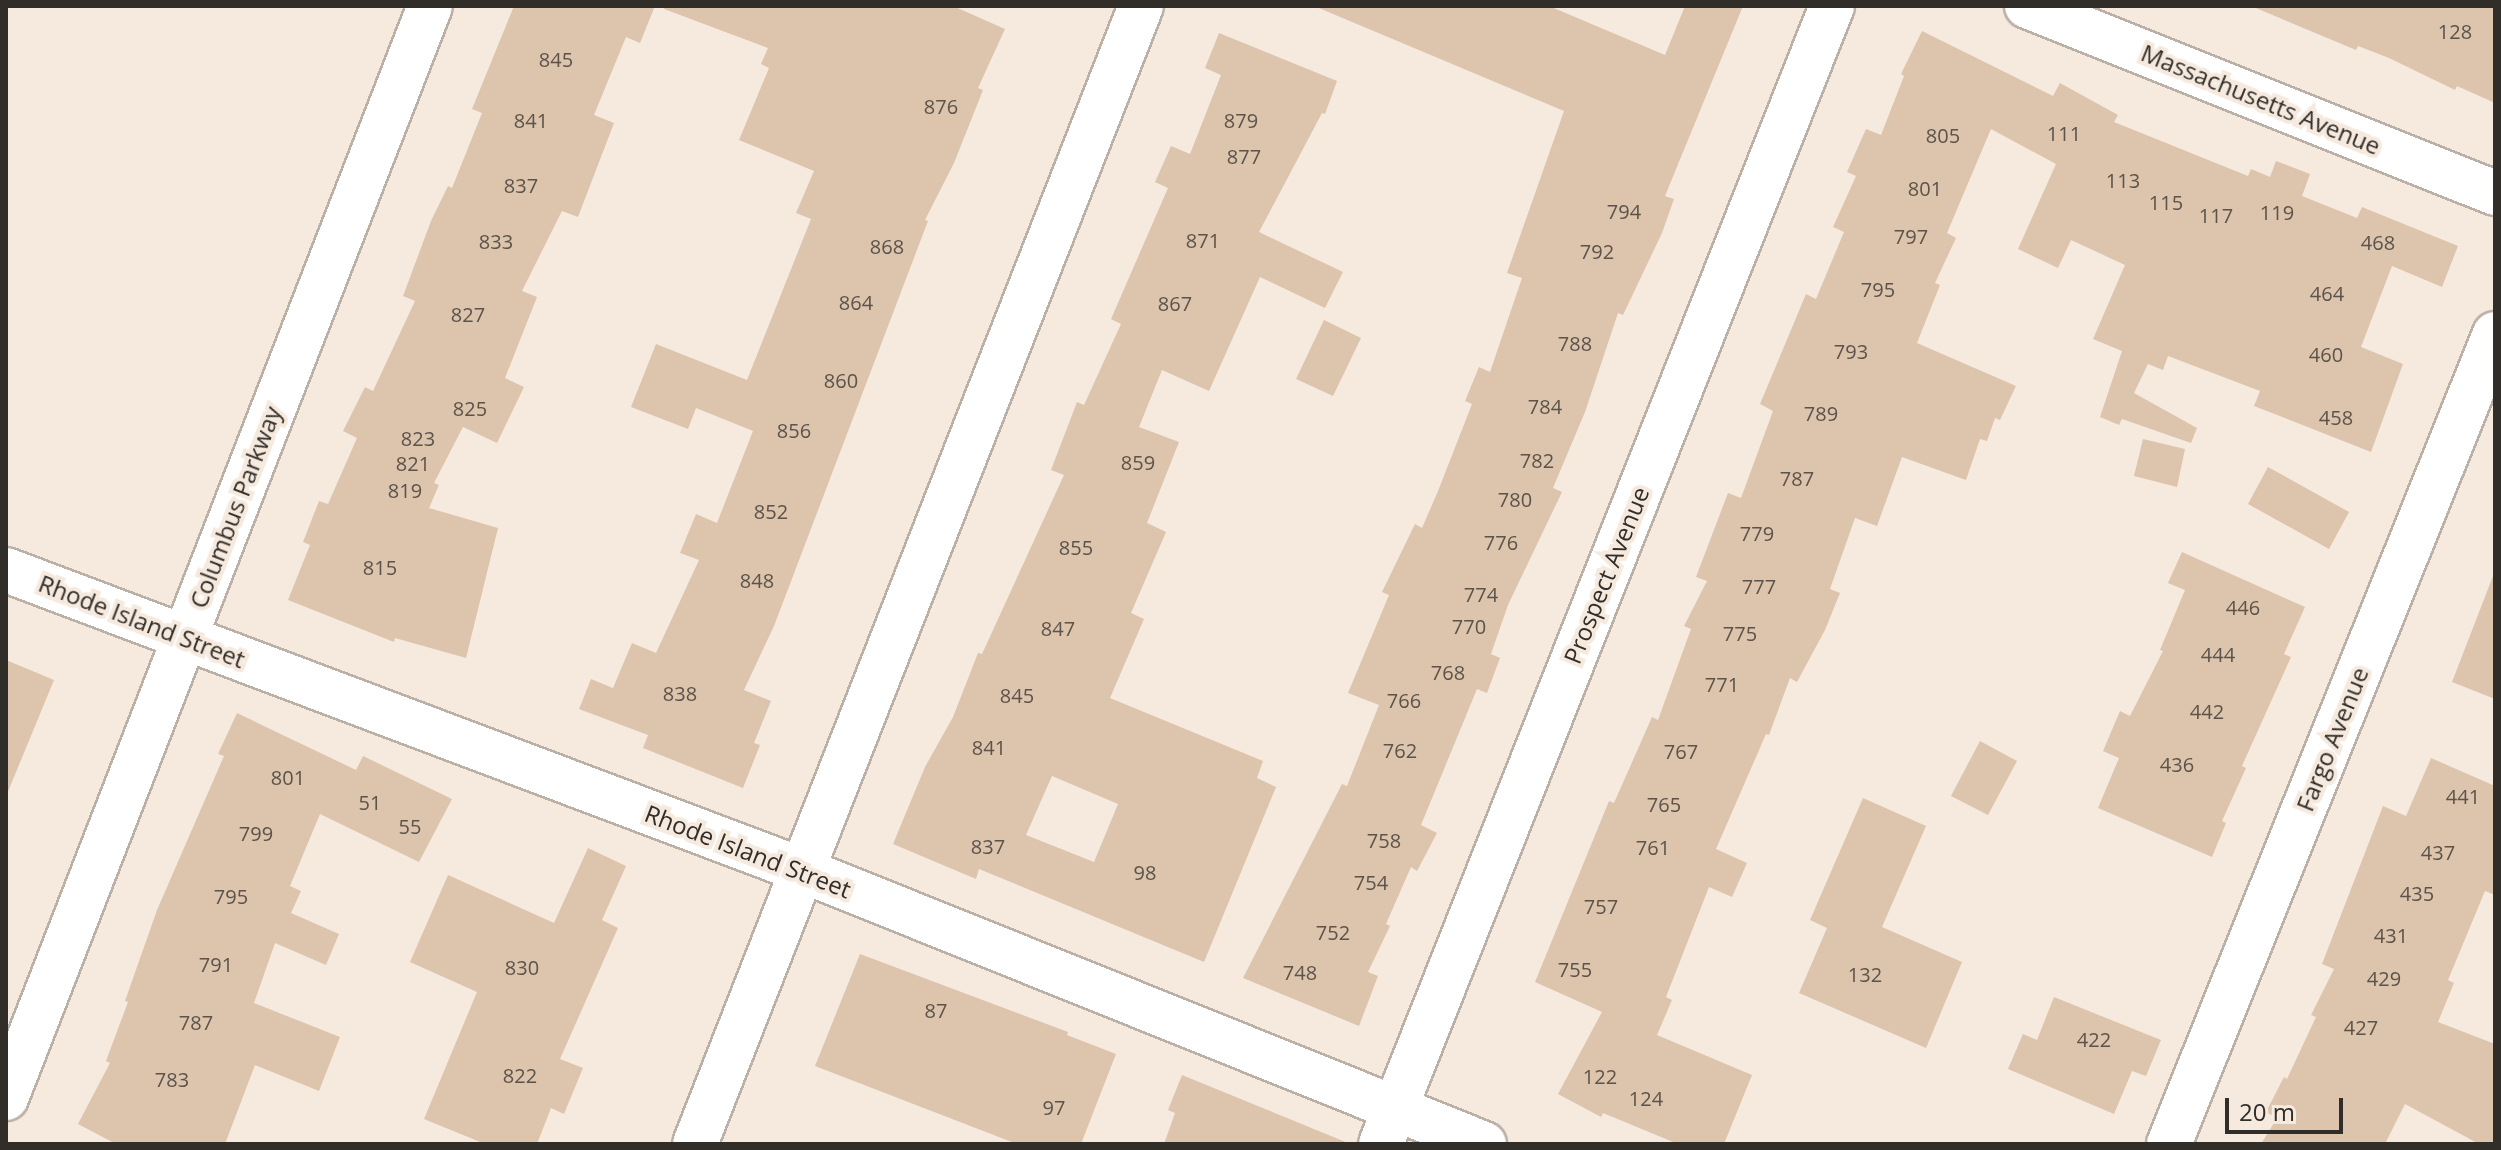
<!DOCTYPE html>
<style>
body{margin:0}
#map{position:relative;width:2501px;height:1150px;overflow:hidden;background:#f6eadf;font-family:"Open Sans",sans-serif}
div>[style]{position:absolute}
.building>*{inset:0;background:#dcc4ad}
.roads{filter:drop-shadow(2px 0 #bbb0a6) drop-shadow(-2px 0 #bbb0a6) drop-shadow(0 2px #bbb0a6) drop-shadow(0 -2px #bbb0a6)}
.minor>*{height:44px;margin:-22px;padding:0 22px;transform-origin:22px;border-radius:22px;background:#fff}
.major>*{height:44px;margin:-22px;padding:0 22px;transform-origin:22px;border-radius:22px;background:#fff}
span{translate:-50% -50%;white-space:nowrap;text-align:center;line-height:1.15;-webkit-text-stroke:8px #f6eadf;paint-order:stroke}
.number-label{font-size:20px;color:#5c534a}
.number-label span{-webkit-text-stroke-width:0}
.street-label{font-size:24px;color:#312d29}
.frame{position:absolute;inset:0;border:8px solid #312d29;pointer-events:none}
.scale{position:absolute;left:2225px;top:1098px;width:118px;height:36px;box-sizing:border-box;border:4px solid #312d29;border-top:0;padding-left:10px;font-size:24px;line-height:28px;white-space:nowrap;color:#312d29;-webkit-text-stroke:6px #f6eadf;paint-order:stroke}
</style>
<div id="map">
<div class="building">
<i style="clip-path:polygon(514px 6px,655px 6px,640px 43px,626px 37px,594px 115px,614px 123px,578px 217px,562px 211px,522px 291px,537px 297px,505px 378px,524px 387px,497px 443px,463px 427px,434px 483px,439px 485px,429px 508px,498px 528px,466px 658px,395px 638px,394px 642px,288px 600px,310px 545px,303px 542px,319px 501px,328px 504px,357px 438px,343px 431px,365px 387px,373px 391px,415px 301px,403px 296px,431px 221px,448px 186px,452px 188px,482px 113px,472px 109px)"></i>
<i style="clip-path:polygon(665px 6px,953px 6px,1005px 29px,978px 88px,983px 90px,954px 163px,925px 220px,928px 221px,774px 626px,744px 690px,771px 701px,754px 743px,760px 745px,743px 788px,643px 748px,648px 735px,579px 709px,591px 679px,613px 688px,632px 643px,656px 653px,699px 560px,680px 553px,696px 514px,717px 523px,753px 431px,696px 408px,688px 429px,631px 407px,656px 344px,747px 380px,811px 219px,796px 213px,814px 171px,739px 140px,769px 68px,761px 64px,768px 48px,664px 9px)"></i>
<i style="clip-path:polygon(1314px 6px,1549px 6px,1665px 55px,1685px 6px,1743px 6px,1665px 196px,1674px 199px,1662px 233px,1623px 315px,1618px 313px,1585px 412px,1553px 488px,1562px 492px,1508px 605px,1491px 654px,1500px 658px,1487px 693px,1477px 689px,1421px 825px,1437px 833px,1417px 871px,1411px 867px,1386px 924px,1390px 926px,1368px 972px,1378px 976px,1359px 1026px,1243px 978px,1342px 784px,1347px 786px,1379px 705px,1348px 693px,1389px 595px,1382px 592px,1415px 524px,1422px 528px,1438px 491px,1472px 404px,1465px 401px,1479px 367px,1490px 372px,1522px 278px,1507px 273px,1564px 111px)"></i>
<i style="clip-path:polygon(2251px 6px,2495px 6px,2495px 103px,2457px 86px,2455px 90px,2389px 58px,2358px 46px,2356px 50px)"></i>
<i style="clip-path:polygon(1922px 31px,2053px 96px,2060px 83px,2118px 115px,2114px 122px,2248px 176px,2251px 169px,2270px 177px,2276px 161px,2310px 174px,2302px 196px,2357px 218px,2362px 207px,2458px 246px,2442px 287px,2392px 266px,2361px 347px,2403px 364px,2371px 452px,2254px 406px,2260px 391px,2168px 356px,2163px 370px,2148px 364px,2134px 393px,2197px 428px,2191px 443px,2122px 419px,2119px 425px,2100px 417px,2122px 351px,2093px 339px,2125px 265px,2071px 240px,2058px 268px,2018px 249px,2056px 164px,1991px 129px,1947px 233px,1956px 238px,1935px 283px,1940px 285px,1917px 343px,2016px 386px,2000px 420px,1995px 418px,1987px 441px,1980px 439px,1966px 480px,1902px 457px,1877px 526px,1855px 518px,1830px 589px,1840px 593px,1825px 630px,1797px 682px,1790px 678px,1769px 735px,1766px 734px,1716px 849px,1747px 863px,1732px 897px,1709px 887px,1666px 997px,1672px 1000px,1657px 1035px,1752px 1075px,1724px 1144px,1678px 1144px,1603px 1113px,1601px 1117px,1558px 1094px,1602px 1012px,1535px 982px,1609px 801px,1614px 803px,1652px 717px,1658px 720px,1691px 629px,1684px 626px,1707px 581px,1696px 577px,1728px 493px,1741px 498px,1773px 411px,1760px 404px,1806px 294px,1816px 299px,1844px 232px,1833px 227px,1856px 176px,1847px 172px,1866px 129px,1881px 135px,1904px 76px,1901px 74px)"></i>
<i style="clip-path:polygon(evenodd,1219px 33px,1337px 81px,1325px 114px,1322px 113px,1259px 232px,1343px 272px,1325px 308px,1260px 277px,1209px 391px,1162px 370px,1139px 427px,1179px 442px,1147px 523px,1166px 532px,1131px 613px,1144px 619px,1110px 698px,1263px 761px,1257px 778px,1276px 787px,1204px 962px,979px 869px,976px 879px,893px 844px,925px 767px,953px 717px,978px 653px,982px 654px,1064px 475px,1051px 470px,1077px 402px,1084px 405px,1121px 324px,1111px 319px,1168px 188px,1155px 182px,1171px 146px,1190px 154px,1221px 75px,1205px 68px,1219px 33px,1052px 776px,1118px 804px,1094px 862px,1026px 835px,1052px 776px)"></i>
<i style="clip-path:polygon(1324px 320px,1361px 338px,1333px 396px,1296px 379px)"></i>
<i style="clip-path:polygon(2143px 439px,2185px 449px,2177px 487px,2134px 476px)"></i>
<i style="clip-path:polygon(2268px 467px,2349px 512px,2329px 549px,2248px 504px)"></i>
<i style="clip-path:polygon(2182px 552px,2305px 607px,2284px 654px,2291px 657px,2242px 766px,2246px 768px,2222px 821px,2226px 823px,2212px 857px,2098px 808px,2119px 758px,2103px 751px,2120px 711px,2130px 716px,2163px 651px,2160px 650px,2185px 590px,2168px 583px)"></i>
<i style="clip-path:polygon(2493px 576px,2495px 577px,2495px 699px,2452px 682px)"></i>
<i style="clip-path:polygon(6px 660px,54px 680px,7px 794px,6px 794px)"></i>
<i style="clip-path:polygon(237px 713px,356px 770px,363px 756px,452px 799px,419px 862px,320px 814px,290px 886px,301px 891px,291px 913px,339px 934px,326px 965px,275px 943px,254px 1003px,340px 1037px,319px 1091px,255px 1065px,225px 1144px,116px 1144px,78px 1124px,110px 1063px,106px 1061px,128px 1002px,125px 1001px,157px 910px,224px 756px,218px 754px)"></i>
<i style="clip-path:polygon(1980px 741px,2017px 761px,1988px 815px,1951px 796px)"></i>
<i style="clip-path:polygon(2431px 758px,2495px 786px,2495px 895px,2485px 891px,2448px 980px,2454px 983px,2438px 1022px,2495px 1044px,2495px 1144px,2479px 1144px,2405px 1104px,2385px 1144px,2261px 1144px,2277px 1118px,2266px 1112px,2284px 1077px,2287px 1079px,2316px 1017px,2311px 1015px,2334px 969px,2322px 964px,2383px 806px,2406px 816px)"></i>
<i style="clip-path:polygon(1863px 798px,1926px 826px,1882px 927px,1962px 962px,1926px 1048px,1799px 993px,1827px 928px,1810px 920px)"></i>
<i style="clip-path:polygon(588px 848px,626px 866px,602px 920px,618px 928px,560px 1059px,583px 1068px,564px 1114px,551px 1108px,537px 1144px,485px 1144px,424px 1119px,477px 992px,410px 962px,448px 875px,554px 923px)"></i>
<i style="clip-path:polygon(860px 954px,1068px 1032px,1067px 1035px,1116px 1054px,1081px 1144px,1017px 1144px,815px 1066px)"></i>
<i style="clip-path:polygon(2054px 997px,2161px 1040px,2146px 1076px,2132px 1071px,2114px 1114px,2008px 1069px,2023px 1034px,2037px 1040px)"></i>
<i style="clip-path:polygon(1182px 1075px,1348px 1143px,1348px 1144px,1164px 1144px,1175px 1113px,1168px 1110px)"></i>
</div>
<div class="roads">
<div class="minor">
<i style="left:2027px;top:6px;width:504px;rotate:21.78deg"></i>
<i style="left:6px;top:570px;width:851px;rotate:20.65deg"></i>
<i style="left:802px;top:870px;width:735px;rotate:21.89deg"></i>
<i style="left:6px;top:1098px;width:1171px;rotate:-68.78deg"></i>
<i style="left:1381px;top:1144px;width:1224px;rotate:-68.38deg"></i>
<i style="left:2169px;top:1144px;width:873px;rotate:-68.08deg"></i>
</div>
<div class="major">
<i style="left:695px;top:1144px;width:1222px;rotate:-68.6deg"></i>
</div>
</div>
<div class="number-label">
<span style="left:2455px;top:31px">128</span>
<span style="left:556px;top:59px">845</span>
<span style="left:941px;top:106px">876</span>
<span style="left:531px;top:120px">841</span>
<span style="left:1241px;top:120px">879</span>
<span style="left:2064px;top:133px">111</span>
<span style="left:1943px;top:135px">805</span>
<span style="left:1244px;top:156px">877</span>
<span style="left:2123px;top:180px">113</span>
<span style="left:521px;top:185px">837</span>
<span style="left:1925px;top:188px">801</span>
<span style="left:2166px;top:202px">115</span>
<span style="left:1624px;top:211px">794</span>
<span style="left:2277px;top:212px">119</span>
<span style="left:2216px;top:215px">117</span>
<span style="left:1911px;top:236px">797</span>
<span style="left:1203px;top:240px">871</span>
<span style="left:496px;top:241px">833</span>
<span style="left:2378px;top:242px">468</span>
<span style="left:887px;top:246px">868</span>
<span style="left:1597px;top:251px">792</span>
<span style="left:1878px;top:289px">795</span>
<span style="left:2327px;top:293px">464</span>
<span style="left:856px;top:302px">864</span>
<span style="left:1175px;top:303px">867</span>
<span style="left:468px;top:314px">827</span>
<span style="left:1575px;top:343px">788</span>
<span style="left:1851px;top:351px">793</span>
<span style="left:2326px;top:354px">460</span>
<span style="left:841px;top:380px">860</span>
<span style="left:1545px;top:406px">784</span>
<span style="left:470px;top:408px">825</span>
<span style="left:1821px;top:413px">789</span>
<span style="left:2336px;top:417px">458</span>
<span style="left:794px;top:430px">856</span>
<span style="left:418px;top:438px">823</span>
<span style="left:1537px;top:460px">782</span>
<span style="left:1138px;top:462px">859</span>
<span style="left:413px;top:463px">821</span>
<span style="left:1797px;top:478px">787</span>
<span style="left:405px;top:490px">819</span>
<span style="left:1515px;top:499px">780</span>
<span style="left:771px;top:511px">852</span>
<span style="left:1757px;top:533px">779</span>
<span style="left:1501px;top:542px">776</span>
<span style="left:1076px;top:547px">855</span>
<span style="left:380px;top:567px">815</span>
<span style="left:757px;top:580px">848</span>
<span style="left:1759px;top:586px">777</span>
<span style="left:1481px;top:594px">774</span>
<span style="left:2243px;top:607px">446</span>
<span style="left:1469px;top:626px">770</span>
<span style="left:1058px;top:628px">847</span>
<span style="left:1740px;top:633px">775</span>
<span style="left:2218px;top:654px">444</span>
<span style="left:1448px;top:672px">768</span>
<span style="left:1722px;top:684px">771</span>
<span style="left:680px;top:693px">838</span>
<span style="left:1017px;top:695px">845</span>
<span style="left:1404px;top:700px">766</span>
<span style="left:2207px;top:711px">442</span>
<span style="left:989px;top:747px">841</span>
<span style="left:1400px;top:750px">762</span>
<span style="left:1681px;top:751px">767</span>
<span style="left:2177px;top:764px">436</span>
<span style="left:288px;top:777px">801</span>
<span style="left:2463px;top:796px">441</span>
<span style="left:370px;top:802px">51</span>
<span style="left:1664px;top:804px">765</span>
<span style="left:410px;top:826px">55</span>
<span style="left:256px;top:833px">799</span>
<span style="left:1384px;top:840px">758</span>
<span style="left:988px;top:846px">837</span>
<span style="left:1653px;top:847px">761</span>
<span style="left:2438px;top:852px">437</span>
<span style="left:1145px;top:872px">98</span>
<span style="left:1371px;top:882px">754</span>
<span style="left:2417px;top:893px">435</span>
<span style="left:231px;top:896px">795</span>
<span style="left:1601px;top:906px">757</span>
<span style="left:1333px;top:932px">752</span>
<span style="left:2391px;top:935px">431</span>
<span style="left:216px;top:964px">791</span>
<span style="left:522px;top:967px">830</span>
<span style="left:1575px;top:969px">755</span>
<span style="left:1300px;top:972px">748</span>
<span style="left:1865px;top:974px">132</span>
<span style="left:2384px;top:978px">429</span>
<span style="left:936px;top:1010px">87</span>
<span style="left:196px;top:1022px">787</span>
<span style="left:2361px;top:1027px">427</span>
<span style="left:2094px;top:1039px">422</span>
<span style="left:520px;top:1075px">822</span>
<span style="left:1600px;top:1076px">122</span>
<span style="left:172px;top:1079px">783</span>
<span style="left:1646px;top:1098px">124</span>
<span style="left:1054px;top:1107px">97</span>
</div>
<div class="street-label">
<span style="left:2261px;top:99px;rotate:22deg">Massachusetts Avenue</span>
<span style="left:235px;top:507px;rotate:-69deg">Columbus Parkway</span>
<span style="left:1606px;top:575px;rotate:-68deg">Prospect Avenue</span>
<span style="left:142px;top:621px;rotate:21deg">Rhode Island Street</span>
<span style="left:2332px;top:739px;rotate:-68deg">Fargo Avenue</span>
<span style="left:748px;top:851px;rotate:21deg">Rhode Island Street</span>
</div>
<div class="frame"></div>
<div class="scale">20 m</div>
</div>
